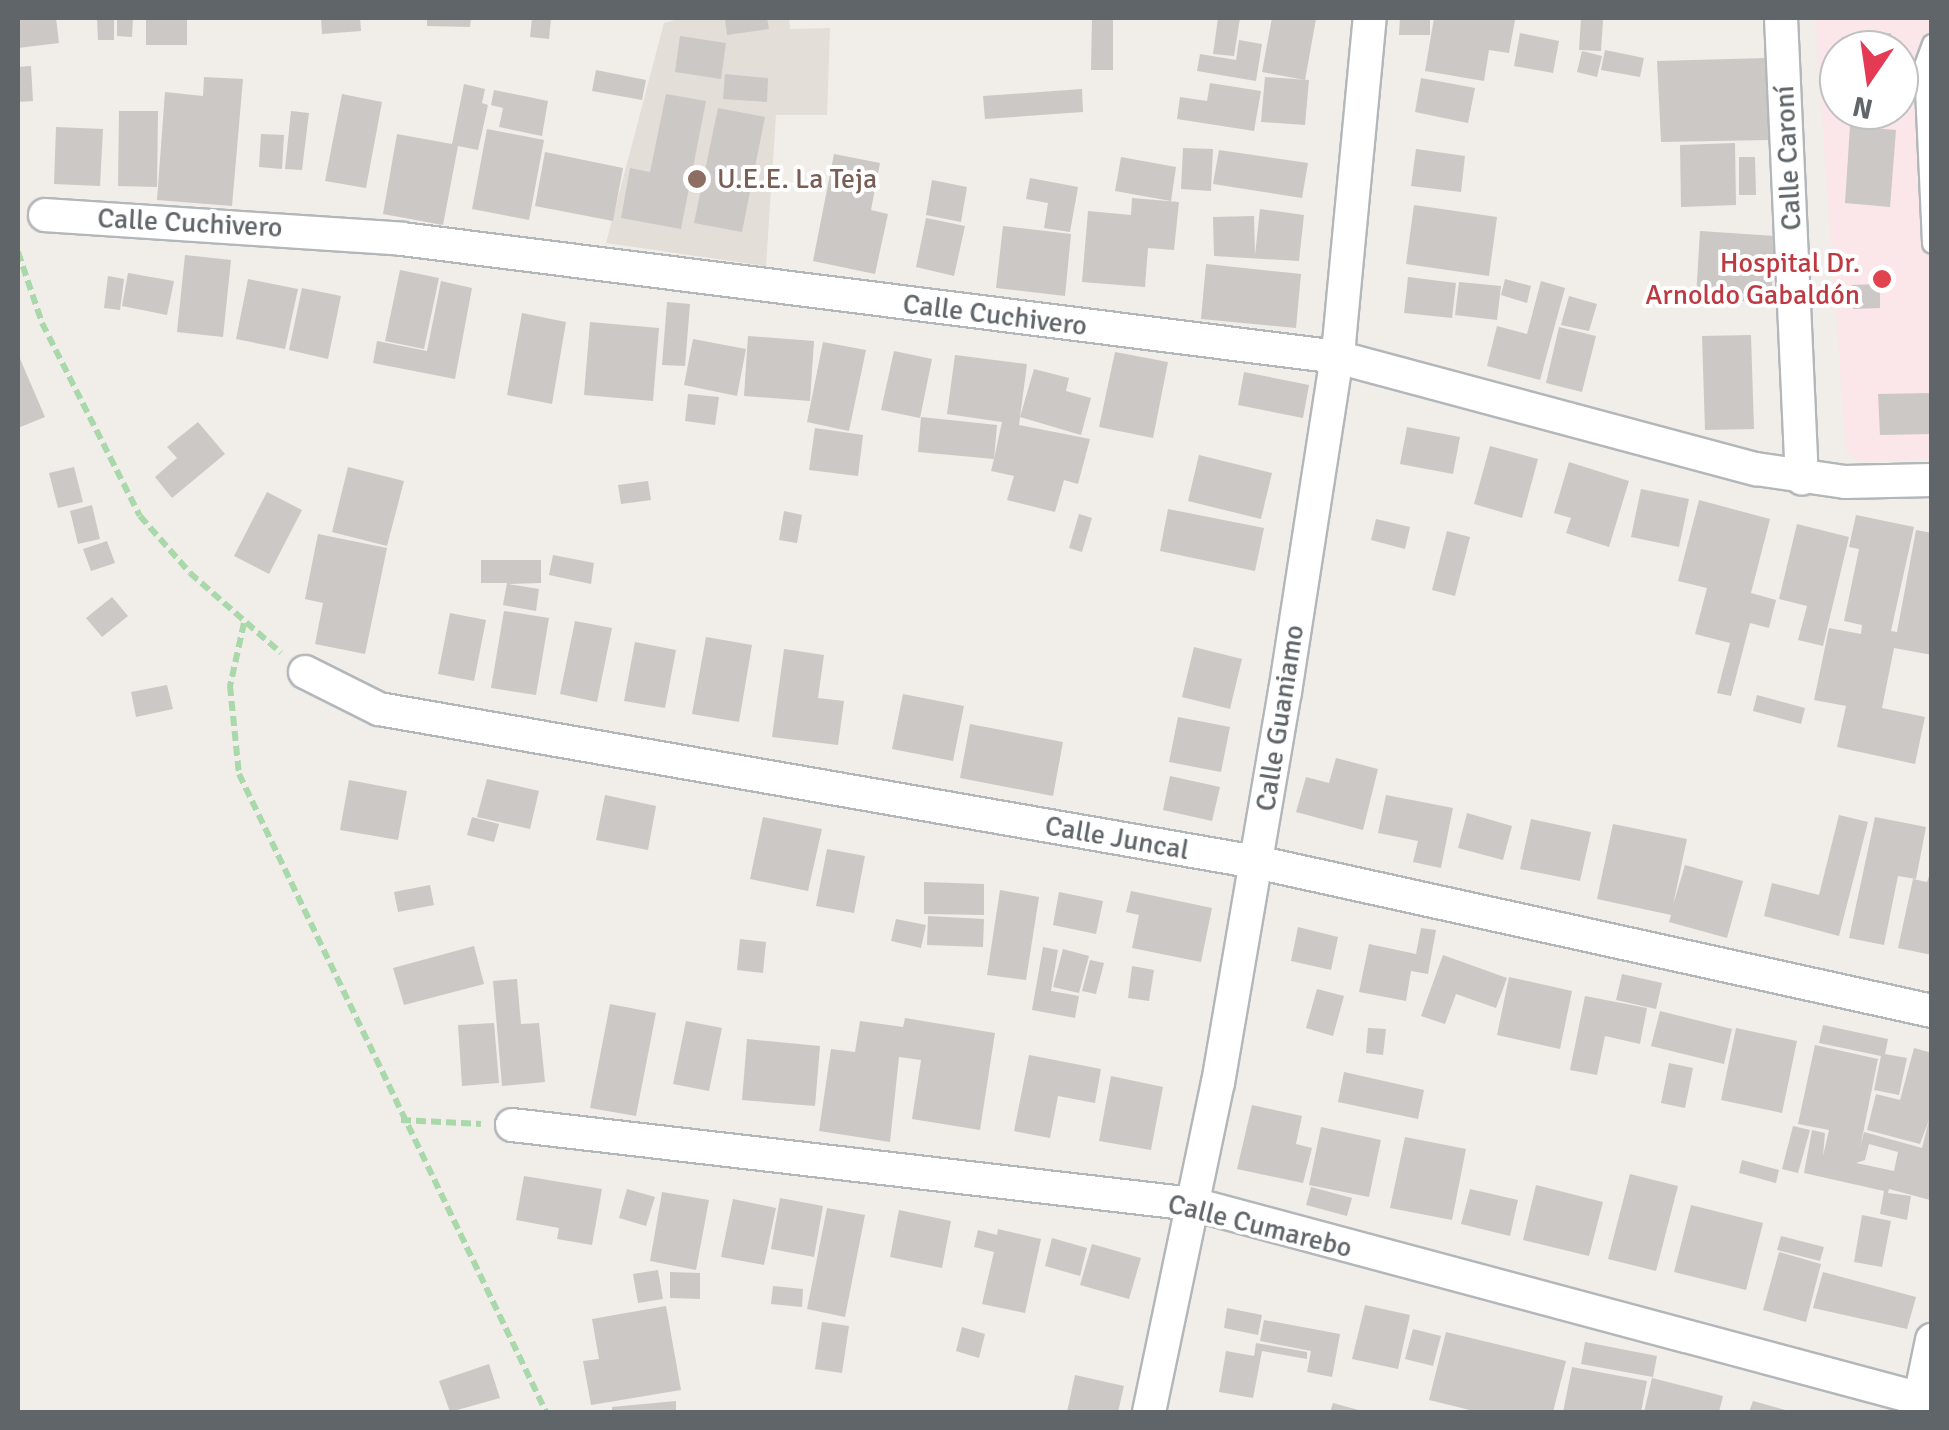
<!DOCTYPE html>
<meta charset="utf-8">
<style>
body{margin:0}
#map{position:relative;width:1949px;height:1430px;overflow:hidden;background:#f1ede8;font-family:Signika,sans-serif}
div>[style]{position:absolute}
.education>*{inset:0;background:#e4ded9}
.medical>*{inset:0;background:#fbe6e9}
.building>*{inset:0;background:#ccc8c5}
.path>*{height:6px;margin-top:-3px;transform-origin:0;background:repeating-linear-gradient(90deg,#a9d8ab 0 10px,transparent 0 15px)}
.roads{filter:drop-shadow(2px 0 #b3b7ba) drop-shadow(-2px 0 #b3b7ba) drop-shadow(0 2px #b3b7ba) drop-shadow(0 -2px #b3b7ba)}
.lane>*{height:18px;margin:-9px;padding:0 9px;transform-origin:9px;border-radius:9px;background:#fff}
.street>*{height:32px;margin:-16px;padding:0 16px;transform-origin:16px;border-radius:16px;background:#fff}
.dots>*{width:28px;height:28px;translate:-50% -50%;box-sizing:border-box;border:5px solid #fff;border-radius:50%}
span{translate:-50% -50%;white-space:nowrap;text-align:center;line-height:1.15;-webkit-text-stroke:8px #fff;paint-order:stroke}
.street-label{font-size:28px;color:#5f6568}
.education-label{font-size:28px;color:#785e54}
.left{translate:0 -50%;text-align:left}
.health-label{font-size:28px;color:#be3a42}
.right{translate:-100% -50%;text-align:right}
.frame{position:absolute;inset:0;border:20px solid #5f6568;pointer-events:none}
.north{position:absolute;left:1819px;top:30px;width:100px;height:100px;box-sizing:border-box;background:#fff;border:2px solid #bfc1c3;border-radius:50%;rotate:193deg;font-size:28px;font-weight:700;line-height:40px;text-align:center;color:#5f6568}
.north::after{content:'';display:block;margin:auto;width:35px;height:45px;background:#e43a54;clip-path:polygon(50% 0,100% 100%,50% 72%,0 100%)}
</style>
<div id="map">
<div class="education">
<i style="clip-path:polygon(682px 18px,789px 18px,790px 29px,830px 28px,827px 115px,776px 115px,766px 266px,606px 243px,664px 23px)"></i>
</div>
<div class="medical">
<i style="clip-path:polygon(evenodd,1815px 18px,1931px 18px,1931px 459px,1860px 462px,1846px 452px,1815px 18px,1839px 50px,1899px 50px,1899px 110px,1839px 110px,1839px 50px)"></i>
</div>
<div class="building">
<i style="clip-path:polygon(18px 18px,56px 18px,59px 43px,18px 48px)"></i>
<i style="clip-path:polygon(97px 18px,114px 18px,114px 40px,98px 40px)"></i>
<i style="clip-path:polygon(117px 18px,133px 18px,132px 37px,117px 36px)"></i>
<i style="clip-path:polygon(146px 18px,187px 18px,187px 45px,146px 45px)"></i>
<i style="clip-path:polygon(321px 18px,360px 18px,361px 31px,322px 34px)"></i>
<i style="clip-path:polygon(427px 18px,471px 18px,470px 27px,427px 26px)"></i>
<i style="clip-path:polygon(532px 18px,551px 18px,549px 39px,530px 37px)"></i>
<i style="clip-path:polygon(725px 18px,767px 18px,769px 29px,727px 35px)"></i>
<i style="clip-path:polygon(1092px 18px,1113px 18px,1113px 70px,1091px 70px)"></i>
<i style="clip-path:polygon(1218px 18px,1240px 18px,1234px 56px,1213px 54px)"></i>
<i style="clip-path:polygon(1272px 18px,1316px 19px,1305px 80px,1262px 72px)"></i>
<i style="clip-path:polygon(1400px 18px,1430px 18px,1430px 35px,1399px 35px)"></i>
<i style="clip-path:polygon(1434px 18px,1515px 20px,1509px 53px,1489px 50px,1484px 81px,1425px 71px)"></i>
<i style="clip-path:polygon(1581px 18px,1603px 20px,1601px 51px,1579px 50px)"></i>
<i style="clip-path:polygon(1520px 33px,1559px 41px,1553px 73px,1514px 66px)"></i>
<i style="clip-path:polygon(1891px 33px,1893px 50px,1843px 50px,1842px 37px)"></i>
<i style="clip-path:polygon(680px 36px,726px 43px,721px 79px,675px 72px)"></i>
<i style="clip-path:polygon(1239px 40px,1262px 44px,1256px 81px,1197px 71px,1200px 54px,1236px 60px)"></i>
<i style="clip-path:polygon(1605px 50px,1644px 58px,1640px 77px,1601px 70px)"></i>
<i style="clip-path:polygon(1582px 51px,1602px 56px,1597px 77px,1577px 72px)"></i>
<i style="clip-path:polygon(1766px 58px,1769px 140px,1661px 142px,1657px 61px)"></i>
<i style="clip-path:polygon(31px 66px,33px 101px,18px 102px,18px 67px)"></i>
<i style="clip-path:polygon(596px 70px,646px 80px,642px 100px,592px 91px)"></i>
<i style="clip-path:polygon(725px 74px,768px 78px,767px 102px,723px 99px)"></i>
<i style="clip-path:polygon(204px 77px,243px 79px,232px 206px,157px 200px,165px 92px,203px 96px)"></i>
<i style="clip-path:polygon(1265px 77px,1309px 80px,1305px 125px,1261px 122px)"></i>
<i style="clip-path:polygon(1421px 78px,1475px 88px,1468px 123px,1415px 112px)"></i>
<i style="clip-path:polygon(1210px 83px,1261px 91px,1254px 131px,1177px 119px,1180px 97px,1207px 101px)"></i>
<i style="clip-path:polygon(464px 84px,485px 89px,482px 103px,488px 105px,478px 150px,458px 146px,443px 225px,383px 214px,397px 134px,452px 144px)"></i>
<i style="clip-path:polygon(1082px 89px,1083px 112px,985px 119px,983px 96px)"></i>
<i style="clip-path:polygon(494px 90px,548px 101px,542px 136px,499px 127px,503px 108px,491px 105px)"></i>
<i style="clip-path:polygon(342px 94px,382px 102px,366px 188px,325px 181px)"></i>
<i style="clip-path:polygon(666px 94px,706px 101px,681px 229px,621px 218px,630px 168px,650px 172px)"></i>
<i style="clip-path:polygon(718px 108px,765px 117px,742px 232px,694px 223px)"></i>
<i style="clip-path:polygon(1848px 110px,1898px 110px,1898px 116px,1849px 119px)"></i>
<i style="clip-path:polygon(119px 111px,158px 111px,157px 187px,118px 186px)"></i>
<i style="clip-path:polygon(291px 111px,309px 113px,302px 170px,285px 169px)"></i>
<i style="clip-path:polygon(1850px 126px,1896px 130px,1890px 207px,1845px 203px)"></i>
<i style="clip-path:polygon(56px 127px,103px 129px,100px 186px,54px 184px)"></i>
<i style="clip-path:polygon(487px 129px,544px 140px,529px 220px,472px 209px)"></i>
<i style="clip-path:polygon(261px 134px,284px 135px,282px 169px,259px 167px)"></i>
<i style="clip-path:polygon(1735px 143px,1736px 205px,1681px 207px,1680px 145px)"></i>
<i style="clip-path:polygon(1183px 148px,1213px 149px,1211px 191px,1181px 189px)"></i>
<i style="clip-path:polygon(1416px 149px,1465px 156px,1461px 192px,1411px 186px)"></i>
<i style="clip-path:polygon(1219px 150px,1308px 163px,1302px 198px,1213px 184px)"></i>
<i style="clip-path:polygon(545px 152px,623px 168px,613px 221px,535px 206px)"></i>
<i style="clip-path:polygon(834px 154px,880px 163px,871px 210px,888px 214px,875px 274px,813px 261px)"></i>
<i style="clip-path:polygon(1121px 157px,1176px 167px,1171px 201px,1115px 191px)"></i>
<i style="clip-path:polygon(1739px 157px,1755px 157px,1756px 195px,1739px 195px)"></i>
<i style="clip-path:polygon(1030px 178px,1078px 187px,1070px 232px,1044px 228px,1048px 203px,1026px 199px)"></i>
<i style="clip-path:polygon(932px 180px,967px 187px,961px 222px,926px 215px)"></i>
<i style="clip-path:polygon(1132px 198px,1179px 202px,1174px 250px,1148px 248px,1145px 287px,1082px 282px,1088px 211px,1131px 215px)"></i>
<i style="clip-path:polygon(1414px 205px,1497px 217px,1489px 276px,1406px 264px)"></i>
<i style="clip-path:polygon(1260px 209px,1304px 215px,1299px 261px,1214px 256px,1213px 217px,1254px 216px,1255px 255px)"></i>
<i style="clip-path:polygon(926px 218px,965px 226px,954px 276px,916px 267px)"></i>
<i style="clip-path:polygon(1003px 226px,1071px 234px,1065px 296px,996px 288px)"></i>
<i style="clip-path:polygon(1700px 231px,1775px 236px,1771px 303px,1696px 298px)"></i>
<i style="clip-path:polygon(185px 255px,231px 260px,223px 337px,177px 332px)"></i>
<i style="clip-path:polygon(1206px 264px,1301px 274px,1296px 328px,1201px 319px)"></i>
<i style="clip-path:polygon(400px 270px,439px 278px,424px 349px,385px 341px)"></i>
<i style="clip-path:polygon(128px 273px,174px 281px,167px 315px,122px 306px)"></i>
<i style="clip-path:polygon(108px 276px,124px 279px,120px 310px,104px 308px)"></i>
<i style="clip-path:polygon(1408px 277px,1456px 283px,1452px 318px,1404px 313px)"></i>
<i style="clip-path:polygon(248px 279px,298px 289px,285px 349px,236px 339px)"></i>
<i style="clip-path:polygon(1505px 279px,1531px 286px,1527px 303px,1501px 295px)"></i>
<i style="clip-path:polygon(441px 281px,472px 288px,455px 379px,373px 363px,377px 341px,427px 351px)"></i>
<i style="clip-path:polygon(1541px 281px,1565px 288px,1540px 380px,1487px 366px,1497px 326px,1527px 334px)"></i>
<i style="clip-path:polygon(1459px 282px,1501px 286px,1497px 320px,1455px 315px)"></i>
<i style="clip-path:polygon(1880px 284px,1880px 308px,1853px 309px,1852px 285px)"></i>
<i style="clip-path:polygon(302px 288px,341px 296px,328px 359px,289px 350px)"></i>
<i style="clip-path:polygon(1569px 296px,1597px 304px,1589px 331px,1561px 325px)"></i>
<i style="clip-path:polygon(667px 302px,690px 304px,685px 366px,662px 365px)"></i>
<i style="clip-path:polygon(522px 313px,566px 322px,552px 404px,507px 395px)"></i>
<i style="clip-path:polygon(590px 322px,659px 328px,653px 401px,584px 395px)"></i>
<i style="clip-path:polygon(1559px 327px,1596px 336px,1582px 392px,1546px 383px)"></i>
<i style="clip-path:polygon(1751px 335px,1754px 429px,1705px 430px,1702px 336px)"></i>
<i style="clip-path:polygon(748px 336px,814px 341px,810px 401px,744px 396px)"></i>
<i style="clip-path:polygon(693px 339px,746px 349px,737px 396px,684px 385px)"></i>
<i style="clip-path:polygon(823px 342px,866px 350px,849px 431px,807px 422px)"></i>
<i style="clip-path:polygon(894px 351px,932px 359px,920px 418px,881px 410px)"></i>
<i style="clip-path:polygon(1115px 352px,1168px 362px,1153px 438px,1099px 427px)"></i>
<i style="clip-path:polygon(18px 354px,45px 417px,18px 428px)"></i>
<i style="clip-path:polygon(955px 355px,1027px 364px,1019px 425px,1090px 439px,1078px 484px,1064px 480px,1055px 512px,1007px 500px,1014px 476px,991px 471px,994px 459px,918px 452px,921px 417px,997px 425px,994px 459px,1002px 422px,947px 414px)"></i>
<i style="clip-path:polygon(1034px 369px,1069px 378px,1066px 391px,1091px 398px,1081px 435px,1020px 417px)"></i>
<i style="clip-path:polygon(1244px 372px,1309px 385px,1303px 418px,1238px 405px)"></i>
<i style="clip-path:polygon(1932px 393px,1932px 434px,1880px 435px,1878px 394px)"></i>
<i style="clip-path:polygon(688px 394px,719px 397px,715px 425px,685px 421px)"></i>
<i style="clip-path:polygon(198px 422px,225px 454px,172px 498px,155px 477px,177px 458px,167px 447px)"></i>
<i style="clip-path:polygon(1407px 427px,1460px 437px,1453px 474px,1400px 464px)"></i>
<i style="clip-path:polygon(815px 428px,863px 435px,858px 476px,809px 470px)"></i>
<i style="clip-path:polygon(1490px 446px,1538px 459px,1522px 518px,1474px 504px)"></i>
<i style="clip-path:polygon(1199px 455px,1272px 473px,1261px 519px,1188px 501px)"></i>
<i style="clip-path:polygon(1569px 462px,1629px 481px,1609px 547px,1566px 533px,1571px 518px,1554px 513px)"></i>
<i style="clip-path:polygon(74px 467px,83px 502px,58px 508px,49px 473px)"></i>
<i style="clip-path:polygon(348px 467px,404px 481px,387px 546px,332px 532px)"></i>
<i style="clip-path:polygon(648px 481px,651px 500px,621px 504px,618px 485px)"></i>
<i style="clip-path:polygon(1641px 489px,1689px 499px,1679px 547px,1631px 537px)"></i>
<i style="clip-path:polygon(267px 492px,302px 510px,269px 574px,234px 556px)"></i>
<i style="clip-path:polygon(1699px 500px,1770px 519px,1751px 593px,1776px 600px,1769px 628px,1750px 623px,1731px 696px,1717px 693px,1730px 643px,1695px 634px,1707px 588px,1678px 581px)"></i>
<i style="clip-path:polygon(92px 505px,100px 539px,78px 544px,70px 511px)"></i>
<i style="clip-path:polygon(1168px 509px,1264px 528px,1255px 571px,1160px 551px)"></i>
<i style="clip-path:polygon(784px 511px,802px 515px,797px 543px,779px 540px)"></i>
<i style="clip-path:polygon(1079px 514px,1092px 518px,1082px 552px,1069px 548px)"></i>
<i style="clip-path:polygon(1856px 515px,1914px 527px,1891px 631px,1897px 632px,1916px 530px,1932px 533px,1932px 655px,1894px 648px,1882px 708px,1925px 717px,1915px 764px,1837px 747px,1846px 706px,1814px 700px,1829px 628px,1861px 634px,1862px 625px,1844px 621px,1859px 549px,1849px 547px)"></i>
<i style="clip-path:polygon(1376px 519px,1410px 527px,1405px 549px,1371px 540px)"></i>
<i style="clip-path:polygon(1797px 524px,1849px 537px,1823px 646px,1798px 640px,1807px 606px,1779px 599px)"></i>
<i style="clip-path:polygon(1447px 531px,1470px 537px,1455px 596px,1432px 590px)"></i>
<i style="clip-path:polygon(318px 534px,387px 548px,365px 654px,315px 644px,323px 603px,305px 599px)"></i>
<i style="clip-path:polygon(107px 541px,115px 563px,91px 571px,83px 549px)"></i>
<i style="clip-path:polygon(553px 555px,594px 563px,591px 584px,549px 575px)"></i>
<i style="clip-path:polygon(481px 560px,541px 560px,541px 583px,508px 584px,539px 589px,536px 611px,503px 605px,507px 583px,481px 583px)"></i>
<i style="clip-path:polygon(112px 597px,128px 616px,102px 637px,86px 618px)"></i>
<i style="clip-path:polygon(504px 611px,549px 618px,536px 695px,491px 688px)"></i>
<i style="clip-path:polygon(450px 613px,486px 620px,474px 681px,438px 674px)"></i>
<i style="clip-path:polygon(575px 621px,612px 628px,597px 702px,560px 694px)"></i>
<i style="clip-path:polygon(706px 637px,752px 645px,739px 722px,692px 714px)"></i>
<i style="clip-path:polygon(635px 642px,676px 650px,665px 708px,624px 701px)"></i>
<i style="clip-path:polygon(1194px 647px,1242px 659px,1230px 709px,1182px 697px)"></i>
<i style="clip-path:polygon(784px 649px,824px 655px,818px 698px,844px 701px,838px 745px,772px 737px)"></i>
<i style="clip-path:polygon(167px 685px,173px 709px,136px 717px,131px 692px)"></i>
<i style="clip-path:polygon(903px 694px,964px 706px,953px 761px,892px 749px)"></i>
<i style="clip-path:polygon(1757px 695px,1805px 708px,1801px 724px,1753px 711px)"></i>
<i style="clip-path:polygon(1178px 717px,1230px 727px,1221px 772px,1169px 762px)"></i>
<i style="clip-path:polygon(970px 724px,1063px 742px,1053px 796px,960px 778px)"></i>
<i style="clip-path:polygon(1336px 758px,1378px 769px,1363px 830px,1296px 812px,1306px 777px,1329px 783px)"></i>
<i style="clip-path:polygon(1170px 776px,1220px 787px,1212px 821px,1163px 810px)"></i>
<i style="clip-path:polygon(487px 779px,539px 791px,530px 829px,477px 817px)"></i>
<i style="clip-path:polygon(349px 780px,407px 791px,398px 840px,340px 830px)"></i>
<i style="clip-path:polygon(605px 795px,656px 806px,648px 850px,596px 840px)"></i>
<i style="clip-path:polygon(1386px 795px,1453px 808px,1441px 868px,1413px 862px,1418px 841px,1378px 833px)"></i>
<i style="clip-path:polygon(1467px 813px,1512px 826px,1503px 860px,1458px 848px)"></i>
<i style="clip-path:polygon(1839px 815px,1868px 822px,1839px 936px,1764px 916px,1772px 883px,1819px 895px)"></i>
<i style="clip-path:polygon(472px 817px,499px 824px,494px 842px,467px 835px)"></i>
<i style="clip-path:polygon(763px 817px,822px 829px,808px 891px,750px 879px)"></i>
<i style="clip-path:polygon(1875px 817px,1926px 827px,1916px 879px,1898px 876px,1884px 945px,1849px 938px)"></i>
<i style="clip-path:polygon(1531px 819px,1591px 832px,1580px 881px,1520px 869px)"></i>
<i style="clip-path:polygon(1613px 824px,1687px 839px,1673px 905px,1685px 865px,1743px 881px,1727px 938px,1669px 922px,1671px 915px,1597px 899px)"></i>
<i style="clip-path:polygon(827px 849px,865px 856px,854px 913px,816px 906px)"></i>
<i style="clip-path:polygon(1932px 867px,1932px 955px,1898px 948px,1913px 879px,1927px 882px)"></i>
<i style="clip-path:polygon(924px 882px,984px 884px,984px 915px,924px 914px)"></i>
<i style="clip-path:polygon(430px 885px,434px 905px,398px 912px,394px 892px)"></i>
<i style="clip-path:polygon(1000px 890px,1039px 897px,1026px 980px,987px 975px)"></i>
<i style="clip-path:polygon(1131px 891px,1212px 908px,1201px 962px,1132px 948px,1139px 915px,1126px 912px)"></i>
<i style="clip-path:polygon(1059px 892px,1103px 901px,1096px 934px,1053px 925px)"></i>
<i style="clip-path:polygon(928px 916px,984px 919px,983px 947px,927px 945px)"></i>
<i style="clip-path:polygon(896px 919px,926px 925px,921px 948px,891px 941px)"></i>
<i style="clip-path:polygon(1298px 927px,1338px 937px,1331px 970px,1291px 961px)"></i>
<i style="clip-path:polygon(1421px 928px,1436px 930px,1428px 974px,1411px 971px,1406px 1001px,1359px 992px,1369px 944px,1416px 954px)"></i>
<i style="clip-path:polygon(740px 939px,766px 942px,763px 973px,737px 970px)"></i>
<i style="clip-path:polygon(474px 946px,484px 984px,404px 1005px,393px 968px)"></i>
<i style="clip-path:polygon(1043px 947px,1058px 950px,1051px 991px,1079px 996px,1075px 1018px,1032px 1010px)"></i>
<i style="clip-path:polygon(1063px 949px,1089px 956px,1079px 993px,1053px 987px)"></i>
<i style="clip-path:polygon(1443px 955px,1507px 978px,1496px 1008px,1456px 994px,1445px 1024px,1421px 1016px)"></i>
<i style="clip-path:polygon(1090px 960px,1104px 963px,1096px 994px,1082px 991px)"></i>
<i style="clip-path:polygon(1132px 966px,1154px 970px,1149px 1001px,1128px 998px)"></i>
<i style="clip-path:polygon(1622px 974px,1662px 983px,1656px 1009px,1616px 1000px)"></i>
<i style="clip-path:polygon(1509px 977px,1572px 991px,1560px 1049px,1497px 1035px)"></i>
<i style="clip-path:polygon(517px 979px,521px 1024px,539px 1023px,545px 1082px,502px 1086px,493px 981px)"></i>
<i style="clip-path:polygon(1317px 989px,1344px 996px,1333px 1036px,1306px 1028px)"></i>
<i style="clip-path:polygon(1585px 996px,1647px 1008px,1640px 1044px,1605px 1036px,1597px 1075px,1570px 1070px)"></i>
<i style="clip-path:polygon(610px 1004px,656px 1013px,636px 1116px,590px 1108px)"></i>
<i style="clip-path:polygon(1660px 1011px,1732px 1029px,1724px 1064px,1651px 1046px)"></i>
<i style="clip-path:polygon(905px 1018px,995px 1033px,980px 1130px,912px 1119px,921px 1060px,899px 1057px,890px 1142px,819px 1131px,831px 1049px,855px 1052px,860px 1021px,903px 1027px)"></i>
<i style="clip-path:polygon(686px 1021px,722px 1028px,709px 1091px,673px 1084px)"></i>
<i style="clip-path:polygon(494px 1023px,499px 1083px,462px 1086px,458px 1025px)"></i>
<i style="clip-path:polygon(1823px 1025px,1888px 1039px,1885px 1054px,1907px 1058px,1899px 1095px,1874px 1090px,1881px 1056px,1819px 1043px)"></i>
<i style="clip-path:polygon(1368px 1028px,1386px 1029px,1383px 1055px,1366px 1053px)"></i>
<i style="clip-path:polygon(1736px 1028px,1797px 1041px,1782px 1113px,1721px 1100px)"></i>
<i style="clip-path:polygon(747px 1039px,820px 1046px,815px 1106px,742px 1100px)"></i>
<i style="clip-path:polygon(evenodd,1815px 1045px,1878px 1059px,1860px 1148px,1864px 1132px,1922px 1148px,1929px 1120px,1920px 1144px,1867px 1130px,1876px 1094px,1900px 1100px,1914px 1048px,1932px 1053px,1930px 1200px,1889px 1189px,1888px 1193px,1911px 1196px,1907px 1220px,1880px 1214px,1884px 1191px,1804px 1173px,1812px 1130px,1825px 1133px,1823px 1156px,1829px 1130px,1798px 1124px,1815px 1045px,1869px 1144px,1898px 1152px,1894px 1171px,1856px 1163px,1865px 1160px,1869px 1144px)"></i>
<i style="clip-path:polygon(1029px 1055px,1101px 1069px,1095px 1103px,1058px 1096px,1050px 1138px,1014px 1131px)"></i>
<i style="clip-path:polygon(1669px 1063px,1693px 1068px,1685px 1108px,1661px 1103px)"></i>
<i style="clip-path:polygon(1344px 1072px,1424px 1090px,1418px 1119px,1338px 1102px)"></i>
<i style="clip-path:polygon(1111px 1076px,1163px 1087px,1151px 1150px,1099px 1141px)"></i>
<i style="clip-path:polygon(1252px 1105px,1302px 1116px,1296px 1144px,1312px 1148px,1303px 1183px,1237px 1169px)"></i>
<i style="clip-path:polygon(1793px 1126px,1810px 1130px,1798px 1173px,1782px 1169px)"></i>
<i style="clip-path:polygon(1321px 1127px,1381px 1140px,1369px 1197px,1309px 1185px)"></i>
<i style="clip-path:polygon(1405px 1137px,1466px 1149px,1452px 1220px,1390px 1208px)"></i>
<i style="clip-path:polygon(1742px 1160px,1779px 1170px,1776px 1183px,1739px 1173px)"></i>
<i style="clip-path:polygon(1630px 1174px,1678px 1186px,1656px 1271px,1608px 1259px)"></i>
<i style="clip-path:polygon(524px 1176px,602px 1189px,592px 1245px,557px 1239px,559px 1228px,516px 1220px)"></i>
<i style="clip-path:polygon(1536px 1185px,1603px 1202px,1589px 1256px,1523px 1240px)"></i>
<i style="clip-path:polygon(1311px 1187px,1352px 1198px,1347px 1216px,1306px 1205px)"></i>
<i style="clip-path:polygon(627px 1189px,655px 1197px,646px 1226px,619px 1218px)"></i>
<i style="clip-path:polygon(1470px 1189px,1518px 1200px,1510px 1236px,1461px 1224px)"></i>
<i style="clip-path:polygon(662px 1192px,709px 1200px,696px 1270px,650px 1261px)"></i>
<i style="clip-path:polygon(780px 1198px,823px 1206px,814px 1257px,771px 1249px)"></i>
<i style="clip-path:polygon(733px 1199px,776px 1208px,764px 1265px,721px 1257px)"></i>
<i style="clip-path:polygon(1691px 1205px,1763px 1223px,1746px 1290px,1674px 1272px)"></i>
<i style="clip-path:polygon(827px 1208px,865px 1215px,845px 1317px,807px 1309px)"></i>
<i style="clip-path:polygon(899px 1210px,951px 1221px,942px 1268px,890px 1257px)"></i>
<i style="clip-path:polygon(1862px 1215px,1891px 1221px,1882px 1267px,1854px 1262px)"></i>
<i style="clip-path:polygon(998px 1229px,1041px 1239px,1025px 1313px,982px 1304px,994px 1252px,974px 1247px,978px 1230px,997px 1235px)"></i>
<i style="clip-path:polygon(1781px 1236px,1824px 1247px,1820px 1261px,1777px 1250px)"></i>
<i style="clip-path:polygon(1052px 1238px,1087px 1248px,1080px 1276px,1045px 1266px)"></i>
<i style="clip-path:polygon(1092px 1244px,1141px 1258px,1129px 1299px,1080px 1285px)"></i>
<i style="clip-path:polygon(1779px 1252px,1821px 1264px,1806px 1322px,1763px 1310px)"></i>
<i style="clip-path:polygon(658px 1270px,663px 1299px,638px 1303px,633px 1274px)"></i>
<i style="clip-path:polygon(670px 1272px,700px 1273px,700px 1299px,670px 1298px)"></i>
<i style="clip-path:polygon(1823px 1272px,1916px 1297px,1907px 1329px,1813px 1308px)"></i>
<i style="clip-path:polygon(773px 1286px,803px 1289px,802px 1307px,771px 1304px)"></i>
<i style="clip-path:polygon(1365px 1305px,1410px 1315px,1398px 1369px,1352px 1359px)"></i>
<i style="clip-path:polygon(666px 1306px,681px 1390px,591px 1405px,583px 1361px,599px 1359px,592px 1319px)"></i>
<i style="clip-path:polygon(1227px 1308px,1262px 1315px,1258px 1335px,1224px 1328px)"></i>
<i style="clip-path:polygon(1264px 1320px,1340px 1334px,1332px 1377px,1307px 1372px,1311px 1351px,1260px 1341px)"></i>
<i style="clip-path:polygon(822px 1322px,849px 1326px,842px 1373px,815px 1369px)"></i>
<i style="clip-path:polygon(962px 1327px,985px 1334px,979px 1358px,956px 1351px)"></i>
<i style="clip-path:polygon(1413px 1329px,1441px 1336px,1433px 1366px,1405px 1359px)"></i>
<i style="clip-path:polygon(1446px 1332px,1566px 1361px,1553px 1412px,1478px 1412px,1429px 1400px)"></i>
<i style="clip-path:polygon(1585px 1342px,1657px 1356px,1653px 1377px,1581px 1364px)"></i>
<i style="clip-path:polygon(1256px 1343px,1307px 1352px,1307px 1359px,1262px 1351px,1253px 1398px,1219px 1392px,1226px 1351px,1254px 1356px)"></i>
<i style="clip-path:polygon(489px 1364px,500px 1398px,450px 1412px,439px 1381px)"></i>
<i style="clip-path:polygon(1572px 1367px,1647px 1381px,1641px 1412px,1563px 1412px)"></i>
<i style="clip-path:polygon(1075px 1375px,1124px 1386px,1118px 1412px,1067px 1412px)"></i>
<i style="clip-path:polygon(1652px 1378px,1723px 1396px,1719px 1412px,1644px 1412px)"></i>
<i style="clip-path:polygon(676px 1401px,676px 1412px,612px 1412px,612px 1407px)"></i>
<i style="clip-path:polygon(1753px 1401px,1789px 1411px,1789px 1412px,1749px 1412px)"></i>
<i style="clip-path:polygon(1333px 1403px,1362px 1411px,1362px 1412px,1330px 1412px)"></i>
</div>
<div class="path">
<i style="left:18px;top:252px;width:75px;rotate:71.3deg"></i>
<i style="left:42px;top:323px;width:216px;rotate:63.1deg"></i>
<i style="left:140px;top:516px;width:76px;rotate:48.7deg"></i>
<i style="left:190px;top:573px;width:121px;rotate:41.3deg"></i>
<i style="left:244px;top:623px;width:65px;rotate:102.5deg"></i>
<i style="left:230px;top:686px;width:88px;rotate:84.2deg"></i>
<i style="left:239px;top:774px;width:708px;rotate:64.3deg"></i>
<i style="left:401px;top:1120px;width:80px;rotate:2.9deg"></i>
</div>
<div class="roads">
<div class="lane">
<i style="left:1932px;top:44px;width:23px;rotate:110deg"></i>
<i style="left:1924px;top:66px;width:178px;rotate:87.4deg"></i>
</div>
<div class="street">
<i style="left:1781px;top:18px;width:461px;rotate:87.4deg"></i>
<i style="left:45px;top:215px;width:358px;rotate:3.8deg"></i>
<i style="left:402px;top:239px;width:942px;rotate:7.19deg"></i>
<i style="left:1337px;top:357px;width:434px;rotate:15deg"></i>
<i style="left:1756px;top:469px;width:90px;rotate:8.3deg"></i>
<i style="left:1845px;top:482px;width:87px;rotate:-1.3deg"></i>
<i style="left:305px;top:672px;width:83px;rotate:26.6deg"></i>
<i style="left:379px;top:709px;width:890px;rotate:9.9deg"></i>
<i style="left:1256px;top:862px;width:692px;rotate:12.43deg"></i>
<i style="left:512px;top:1125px;width:686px;rotate:6.62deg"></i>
<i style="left:1193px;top:1204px;width:765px;rotate:15deg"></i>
<i style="left:1149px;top:1412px;width:336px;rotate:-78.2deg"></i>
<i style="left:1218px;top:1083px;width:397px;rotate:-80.3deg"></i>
<i style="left:1285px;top:692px;width:353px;rotate:-81.2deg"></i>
<i style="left:1339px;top:343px;width:326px;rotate:-84.6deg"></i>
<i style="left:1917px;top:1412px;width:74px;rotate:-78.2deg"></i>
</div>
</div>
<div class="dots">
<i style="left:697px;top:179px;background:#8d6e63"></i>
<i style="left:1882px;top:279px;background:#e0444e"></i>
</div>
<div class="street-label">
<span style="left:1788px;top:158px;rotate:-93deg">Calle Caroní</span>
<span style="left:190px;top:223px;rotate:3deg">Calle Cuchivero</span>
<span style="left:995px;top:315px;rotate:7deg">Calle Cuchivero</span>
<span style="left:1280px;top:718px;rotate:-81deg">Calle Guaniamo</span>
<span style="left:1117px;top:838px;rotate:10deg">Calle Juncal</span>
<span style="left:1260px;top:1226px;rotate:14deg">Calle Cumarebo</span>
</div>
<div class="education-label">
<span class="left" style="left:717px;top:179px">U.E.E. La Teja</span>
</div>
<div class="health-label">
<span class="right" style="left:1860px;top:279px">Hospital Dr.<br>Arnoldo Gabaldón</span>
</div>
<div class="frame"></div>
<div class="north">N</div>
</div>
